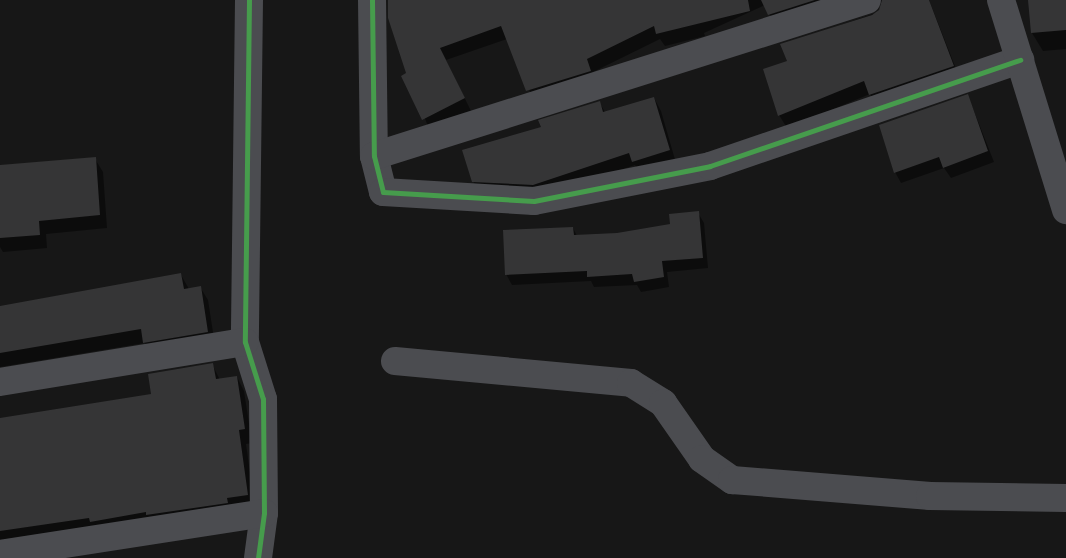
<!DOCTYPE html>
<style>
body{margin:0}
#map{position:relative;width:1066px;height:558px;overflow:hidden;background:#171717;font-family:Arial,sans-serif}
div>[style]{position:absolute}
.shadow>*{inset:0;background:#0007}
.building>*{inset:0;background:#353536}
.minor>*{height:28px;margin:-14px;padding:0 14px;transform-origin:14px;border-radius:14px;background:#4b4c50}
.cycleway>*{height:5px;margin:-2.5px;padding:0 2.5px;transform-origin:2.5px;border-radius:2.5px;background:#469c4c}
span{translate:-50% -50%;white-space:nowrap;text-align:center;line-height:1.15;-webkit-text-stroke:5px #111113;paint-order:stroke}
</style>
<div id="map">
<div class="shadow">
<i style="clip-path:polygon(390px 0,867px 0,776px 27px,765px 5px,704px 33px,705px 36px,665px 46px,660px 39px,593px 72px,597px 84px,535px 103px,507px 39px,446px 60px,471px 111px,430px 132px,408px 73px)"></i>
<i style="clip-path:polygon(929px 0,960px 79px,877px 107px,870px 94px,787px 128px,779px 115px,789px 62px,782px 45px,879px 12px,882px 0)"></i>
<i style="clip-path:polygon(1029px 0,1066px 0,1066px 49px,1043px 51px,1032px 33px)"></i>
<i style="clip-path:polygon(968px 96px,994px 162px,951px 178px,944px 168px,901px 183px,895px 172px)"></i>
<i style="clip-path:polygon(654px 98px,661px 111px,676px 163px,640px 173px,635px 165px,540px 197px,480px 194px,473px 181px,542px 128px,599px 102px,605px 112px)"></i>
<i style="clip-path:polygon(95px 159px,103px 172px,107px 228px,46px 234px,47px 248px,3px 252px,0 247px,0 167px)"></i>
<i style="clip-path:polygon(698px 213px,704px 223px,708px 268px,667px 272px,669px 287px,641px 292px,637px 285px,594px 287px,591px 281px,512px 285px,506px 274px,573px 228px,577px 236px,617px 235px,672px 225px)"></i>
<i style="clip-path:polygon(181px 275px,189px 289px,200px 287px,208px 300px,215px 345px,152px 355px,145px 343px,0 367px,0 307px)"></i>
<i style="clip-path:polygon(212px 364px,220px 380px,237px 377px,244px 391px,252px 443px,246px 444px,255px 508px,0 547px,0 421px,153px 395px)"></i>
</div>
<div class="building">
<i style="clip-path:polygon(388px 0,748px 0,750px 11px,656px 34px,654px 26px,587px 59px,591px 71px,526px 91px,501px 26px,440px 48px,465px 98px,422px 120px,401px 76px,406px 73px,388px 18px)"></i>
<i style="clip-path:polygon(761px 0,815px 0,768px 15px)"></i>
<i style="clip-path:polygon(882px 0,929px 0,954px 66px,869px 95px,864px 81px,778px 116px,763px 69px,787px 61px,780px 44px,872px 15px,879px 10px)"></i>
<i style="clip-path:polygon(1028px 0,1066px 0,1066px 30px,1031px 33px)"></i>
<i style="clip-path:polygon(968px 94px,988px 151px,943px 168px,939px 157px,894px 173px,879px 125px)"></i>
<i style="clip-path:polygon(654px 97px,670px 150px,632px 162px,629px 153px,533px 185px,472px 182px,462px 150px,541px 127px,538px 120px,600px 101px,603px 112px)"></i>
<i style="clip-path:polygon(96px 157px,100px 215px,39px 221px,40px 235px,0 238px,0 165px)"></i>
<i style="clip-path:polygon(699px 211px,703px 258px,662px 261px,664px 277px,634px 282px,632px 274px,587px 277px,587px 271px,505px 275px,503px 230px,573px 227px,574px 235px,617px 233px,670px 224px,669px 214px)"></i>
<i style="clip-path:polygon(181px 273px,184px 289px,201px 286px,208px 332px,143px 343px,141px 329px,0 353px,0 306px)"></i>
<i style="clip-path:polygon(213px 363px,216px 379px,237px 376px,245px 429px,239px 430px,248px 495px,227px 498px,228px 503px,146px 515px,146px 512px,90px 522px,89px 518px,0 531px,0 418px,151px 394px,148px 374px)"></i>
</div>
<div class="minor">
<i style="left:249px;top:0;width:342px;rotate:90.7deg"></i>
<i style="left:245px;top:342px;width:60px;rotate:72.5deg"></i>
<i style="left:263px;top:399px;width:114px;rotate:89.5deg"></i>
<i style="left:264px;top:513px;width:45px;rotate:97.6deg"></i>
<i style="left:372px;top:0;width:156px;rotate:89.3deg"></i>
<i style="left:374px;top:156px;width:37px;rotate:76deg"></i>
<i style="left:383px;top:192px;width:151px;rotate:3.4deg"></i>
<i style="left:534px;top:201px;width:179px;rotate:-11.2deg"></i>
<i style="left:710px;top:166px;width:328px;rotate:-18.9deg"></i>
<i style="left:1001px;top:0;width:220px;rotate:72.8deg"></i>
<i style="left:374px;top:156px;width:517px;rotate:-17.56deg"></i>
<i style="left:395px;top:361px;width:237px;rotate:5.3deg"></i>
<i style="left:631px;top:383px;width:38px;rotate:32deg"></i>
<i style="left:663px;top:403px;width:68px;rotate:55.1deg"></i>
<i style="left:702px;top:459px;width:37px;rotate:35deg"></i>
<i style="left:732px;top:480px;width:199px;rotate:4.6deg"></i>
<i style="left:930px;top:496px;width:136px;rotate:0.8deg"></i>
<i style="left:0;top:382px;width:248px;rotate:-9.3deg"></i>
<i style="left:0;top:554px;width:267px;rotate:-8.8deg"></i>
</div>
<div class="cycleway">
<i style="left:249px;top:0;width:342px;rotate:90.7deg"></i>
<i style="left:245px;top:342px;width:60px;rotate:72.5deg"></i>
<i style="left:263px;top:399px;width:114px;rotate:89.5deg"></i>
<i style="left:264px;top:513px;width:45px;rotate:97.6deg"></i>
<i style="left:372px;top:0;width:156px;rotate:89.3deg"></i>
<i style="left:374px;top:156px;width:37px;rotate:76deg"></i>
<i style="left:383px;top:192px;width:151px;rotate:3.4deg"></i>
<i style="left:534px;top:201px;width:179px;rotate:-11.2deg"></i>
<i style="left:710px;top:166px;width:328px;rotate:-18.9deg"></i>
</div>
</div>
